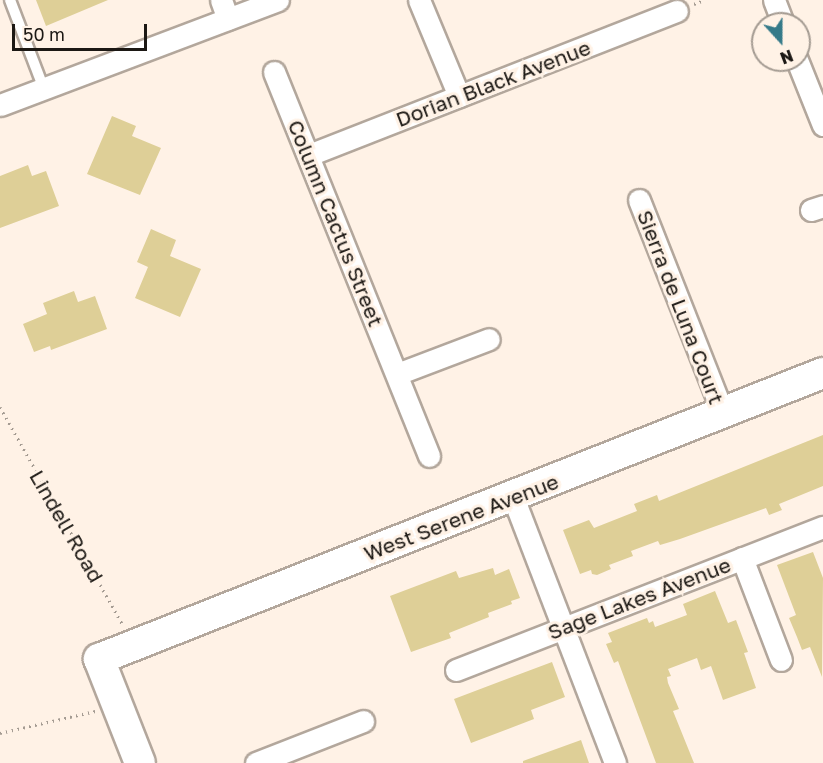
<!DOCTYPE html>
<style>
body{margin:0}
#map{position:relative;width:823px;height:763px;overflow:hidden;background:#fff2e6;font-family:"Golos Text",sans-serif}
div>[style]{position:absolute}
.building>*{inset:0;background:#decf97}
.path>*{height:3px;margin-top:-1.5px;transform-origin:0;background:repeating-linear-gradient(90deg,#a49b92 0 1.5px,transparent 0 6px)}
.roads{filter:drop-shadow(2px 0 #b3a79c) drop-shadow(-2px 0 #b3a79c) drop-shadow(0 2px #b3a79c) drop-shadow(0 -2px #b3a79c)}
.lane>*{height:10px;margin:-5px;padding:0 5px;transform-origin:5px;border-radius:5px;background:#fff}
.street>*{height:21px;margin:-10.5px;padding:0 10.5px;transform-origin:10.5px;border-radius:10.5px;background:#fff}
.secondary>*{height:30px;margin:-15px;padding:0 15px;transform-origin:15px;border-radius:15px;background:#fff}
span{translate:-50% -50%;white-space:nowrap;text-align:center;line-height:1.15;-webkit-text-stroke:6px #fff2e6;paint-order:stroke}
.street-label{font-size:21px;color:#1c1814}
.north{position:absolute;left:751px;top:12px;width:60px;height:60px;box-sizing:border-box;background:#fff2e6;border:2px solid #a49b92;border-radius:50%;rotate:159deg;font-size:16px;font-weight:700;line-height:24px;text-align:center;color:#1c1814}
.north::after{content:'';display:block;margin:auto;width:21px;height:27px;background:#357a89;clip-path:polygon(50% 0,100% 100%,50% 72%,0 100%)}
.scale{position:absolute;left:12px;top:24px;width:135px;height:27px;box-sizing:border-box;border:3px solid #1c1814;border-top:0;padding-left:8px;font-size:18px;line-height:21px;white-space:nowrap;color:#1c1814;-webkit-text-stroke:4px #fff2e6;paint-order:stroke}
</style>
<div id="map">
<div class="building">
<i style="clip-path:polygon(36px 0,108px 0,46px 26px)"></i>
<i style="clip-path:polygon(112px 116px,136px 126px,132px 136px,161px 148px,140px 195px,87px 174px)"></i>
<i style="clip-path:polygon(28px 165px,32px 176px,46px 171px,59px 206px,0 228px,0 176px)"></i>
<i style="clip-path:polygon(151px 229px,176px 240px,170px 256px,201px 269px,180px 317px,135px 298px,148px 267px,137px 262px)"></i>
<i style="clip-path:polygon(74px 291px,78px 302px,95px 296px,107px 329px,51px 350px,50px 346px,34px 352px,23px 324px,47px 314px,43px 303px)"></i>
<i style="clip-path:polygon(823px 435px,823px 486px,779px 504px,782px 510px,769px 515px,766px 508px,680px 539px,660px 545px,658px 541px,631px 551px,633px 556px,609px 565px,611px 569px,597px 575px,592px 574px,591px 570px,580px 574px,563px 530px,589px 520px,594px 528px,637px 511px,634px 504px,657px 495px,659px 501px)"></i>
<i style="clip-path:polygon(813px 552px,823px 578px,822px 677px,810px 647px,802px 650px,797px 637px,789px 618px,796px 615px,777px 565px)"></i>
<i style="clip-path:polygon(493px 568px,495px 575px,509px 569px,520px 598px,511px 601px,512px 604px,488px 613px,489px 617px,449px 633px,451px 638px,411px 652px,390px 596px,456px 571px,459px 578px)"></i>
<i style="clip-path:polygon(715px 591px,728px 623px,736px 620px,748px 652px,744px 653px,756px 688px,723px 700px,711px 666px,701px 670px,697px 658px,668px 669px,671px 676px,667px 677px,668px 683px,679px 709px,673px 711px,694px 763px,656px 763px,618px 661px,614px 663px,606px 644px,612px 642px,608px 633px,647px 618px,649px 623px,653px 621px,655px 627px,687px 615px,683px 604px)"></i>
<i style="clip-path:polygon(552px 662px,565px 697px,531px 710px,534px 719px,471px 743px,454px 699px)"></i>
<i style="clip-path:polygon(581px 740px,589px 763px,523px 763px,523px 761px)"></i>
</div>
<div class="path">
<i style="left:694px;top:4px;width:11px;rotate:-22deg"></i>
<i style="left:0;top:407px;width:250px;rotate:60.6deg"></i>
<i style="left:0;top:733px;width:98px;rotate:-13deg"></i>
</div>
<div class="roads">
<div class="lane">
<i style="left:10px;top:0;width:95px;rotate:69.1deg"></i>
</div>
<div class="street">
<i style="left:221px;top:0;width:20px;rotate:70deg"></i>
<i style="left:419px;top:0;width:104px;rotate:67.4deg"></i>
<i style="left:774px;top:0;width:26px;rotate:69deg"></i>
<i style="left:797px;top:60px;width:70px;rotate:68.2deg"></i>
<i style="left:274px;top:72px;width:414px;rotate:68deg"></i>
<i style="left:0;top:105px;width:297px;rotate:-20.7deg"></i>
<i style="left:309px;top:155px;width:395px;rotate:-21.4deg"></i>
<i style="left:639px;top:200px;width:229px;rotate:68.5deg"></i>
<i style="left:811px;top:210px;width:13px;rotate:-18deg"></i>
<i style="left:397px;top:374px;width:98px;rotate:-20.8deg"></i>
<i style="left:513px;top:497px;width:285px;rotate:69deg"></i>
<i style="left:742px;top:558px;width:109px;rotate:69.1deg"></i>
<i style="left:456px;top:670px;width:394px;rotate:-21.3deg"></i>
<i style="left:256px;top:763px;width:115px;rotate:-21.4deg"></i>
</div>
<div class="secondary">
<i style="left:140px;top:763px;width:112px;rotate:-111.5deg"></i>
<i style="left:99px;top:659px;width:778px;rotate:-21.56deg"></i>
</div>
</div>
<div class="street-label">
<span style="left:493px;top:83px;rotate:-21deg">Dorian Black Avenue</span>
<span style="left:336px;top:223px;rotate:68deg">Column Cactus Street</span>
<span style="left:681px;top:307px;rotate:69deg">Sierra de Luna Court</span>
<span style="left:461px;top:517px;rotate:-21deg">West Serene Avenue</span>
<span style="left:67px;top:526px;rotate:60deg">Lindell Road</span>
<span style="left:639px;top:598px;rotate:-21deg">Sage Lakes Avenue</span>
</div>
<div class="north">N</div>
<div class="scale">50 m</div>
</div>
